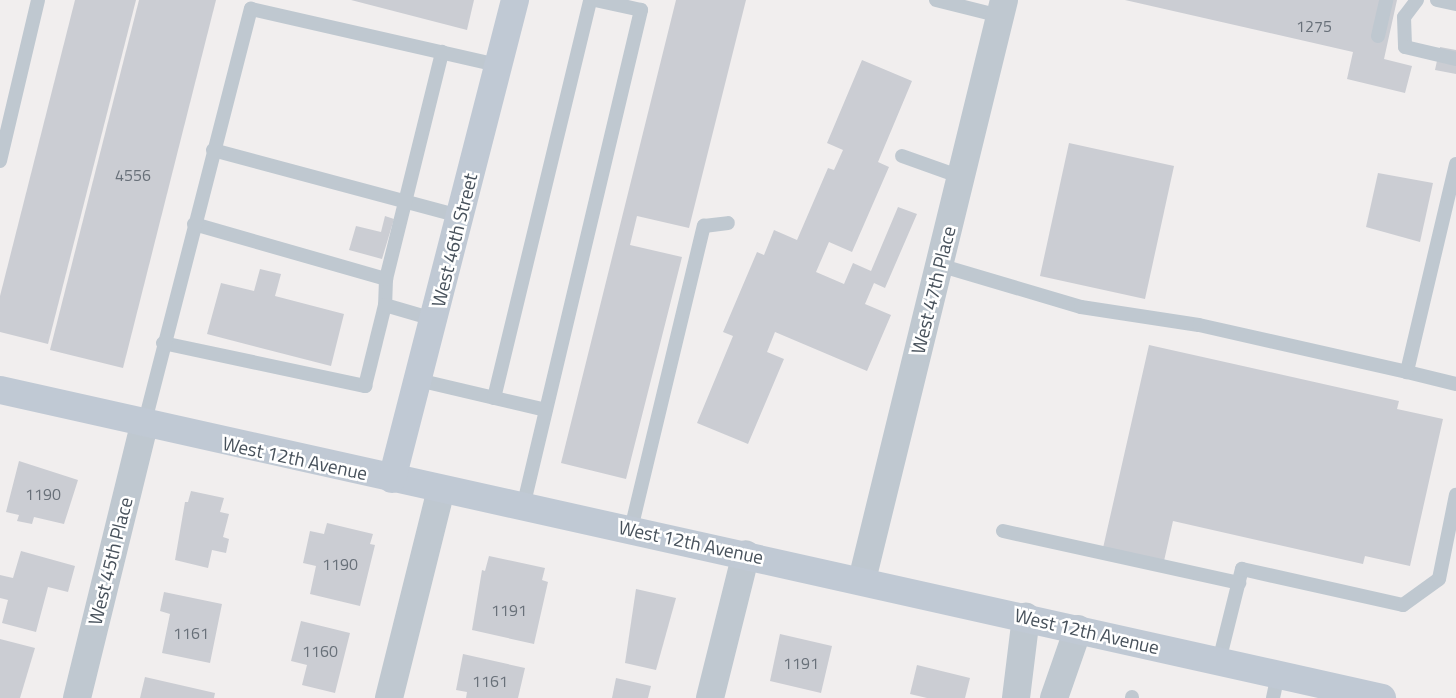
<!DOCTYPE html>
<style>
body{margin:0}
#map{position:relative;width:1456px;height:698px;overflow:hidden;background:#f1eeee;font-family:"Titillium Web",sans-serif}
div>[style]{position:absolute}
.building>*{inset:0;background:#cbcdd3}
.lane>*{height:14px;margin:-7px;padding:0 7px;transform-origin:7px;border-radius:7px;background:#bfc8d0}
.street>*{height:28px;margin:-14px;padding:0 14px;transform-origin:14px;border-radius:14px;background:#bfc8d0}
.secondary>*{height:28px;margin:-14px;padding:0 14px;transform-origin:14px;border-radius:14px;background:#c0c9d4}
span{translate:-50% -50%;white-space:nowrap;text-align:center;line-height:1.15;-webkit-text-stroke:5px #fff;paint-order:stroke}
.number-label{font-size:16px;color:#687079}
.number-label span{-webkit-text-stroke-width:0}
.street-label{font-size:19px;color:#47515b}
</style>
<div id="map">
<div class="building">
<i style="clip-path:polygon(75px 0,136px 0,48px 344px,0 332px,0 296px)"></i>
<i style="clip-path:polygon(139px 0,216px 0,123px 368px,50px 350px)"></i>
<i style="clip-path:polygon(351px 0,474px 0,467px 30px)"></i>
<i style="clip-path:polygon(676px 0,746px 0,689px 228px,637px 216px,630px 245px,682px 257px,626px 479px,561px 463px)"></i>
<i style="clip-path:polygon(1125px 0,1397px 0,1384px 59px,1412px 66px,1405px 93px,1347px 79px,1353px 52px)"></i>
<i style="clip-path:polygon(1440px 47px,1456px 50px,1456px 74px,1435px 70px)"></i>
<i style="clip-path:polygon(862px 60px,912px 81px,878px 162px,889px 167px,852px 252px,829px 242px,816px 272px,844px 284px,853px 263px,871px 271px,898px 207px,917px 214px,885px 288px,874px 283px,865px 304px,891px 315px,867px 371px,775px 332px,767px 352px,784px 359px,748px 444px,697px 423px,733px 336px,723px 332px,757px 252px,764px 255px,774px 230px,797px 240px,828px 168px,834px 170px,843px 150px,827px 143px)"></i>
<i style="clip-path:polygon(1069px 143px,1174px 166px,1145px 299px,1040px 276px)"></i>
<i style="clip-path:polygon(1378px 173px,1433px 183px,1420px 242px,1366px 227px)"></i>
<i style="clip-path:polygon(385px 216px,394px 219px,382px 259px,349px 250px,356px 226px,381px 232px)"></i>
<i style="clip-path:polygon(260px 269px,281px 274px,275px 296px,344px 314px,331px 366px,207px 334px,221px 283px,254px 291px)"></i>
<i style="clip-path:polygon(1149px 345px,1399px 401px,1397px 409px,1443px 419px,1410px 566px,1365px 556px,1363px 564px,1173px 521px,1164px 561px,1103px 548px)"></i>
<i style="clip-path:polygon(19px 461px,78px 480px,64px 524px,34px 517px,32px 524px,17px 521px,19px 515px,6px 512px)"></i>
<i style="clip-path:polygon(191px 491px,224px 498px,220px 512px,229px 514px,223px 537px,229px 539px,226px 553px,212px 550px,208px 568px,175px 560px,185px 502px,188px 502px)"></i>
<i style="clip-path:polygon(327px 523px,373px 534px,370px 544px,375px 545px,360px 606px,310px 594px,316px 566px,303px 563px,310px 531px,324px 534px)"></i>
<i style="clip-path:polygon(21px 551px,75px 566px,68px 592px,48px 587px,36px 632px,2px 623px,8px 600px,0 598px,0 575px,13px 578px)"></i>
<i style="clip-path:polygon(489px 556px,545px 568px,542px 580px,548px 582px,534px 644px,472px 630px,482px 570px,485px 571px)"></i>
<i style="clip-path:polygon(636px 589px,676px 598px,656px 670px,625px 663px)"></i>
<i style="clip-path:polygon(164px 592px,222px 604px,210px 663px,162px 653px,170px 614px,160px 611px)"></i>
<i style="clip-path:polygon(301px 621px,350px 633px,335px 693px,302px 685px,307px 665px,291px 661px)"></i>
<i style="clip-path:polygon(780px 634px,832px 646px,821px 693px,770px 681px)"></i>
<i style="clip-path:polygon(0 639px,35px 648px,20px 698px,0 698px)"></i>
<i style="clip-path:polygon(463px 654px,525px 668px,518px 698px,466px 698px,467px 692px,456px 690px)"></i>
<i style="clip-path:polygon(917px 665px,970px 678px,965px 698px,927px 698px,910px 694px)"></i>
<i style="clip-path:polygon(145px 677px,215px 693px,214px 698px,140px 698px)"></i>
<i style="clip-path:polygon(616px 678px,651px 686px,648px 698px,612px 698px)"></i>
</div>
<div class="lane">
<i style="left:936px;top:0;width:66px;rotate:14deg"></i>
<i style="left:1417px;top:0;width:21px;rotate:127deg"></i>
<i style="left:1404px;top:17px;width:30px;rotate:88deg"></i>
<i style="left:1405px;top:47px;width:52px;rotate:13.2deg"></i>
<i style="left:1437px;top:0;width:19px;rotate:12deg"></i>
<i style="left:1378px;top:36px;width:37px;rotate:-77deg"></i>
<i style="left:213px;top:150px;width:256px;rotate:15deg"></i>
<i style="left:902px;top:156px;width:63px;rotate:19.6deg"></i>
<i style="left:0;top:161px;width:165px;rotate:-76.7deg"></i>
<i style="left:1456px;top:164px;width:214px;rotate:103.3deg"></i>
<i style="left:1407px;top:372px;width:50px;rotate:13.8deg"></i>
<i style="left:194px;top:224px;width:200px;rotate:16deg"></i>
<i style="left:386px;top:279px;width:26px;rotate:92deg"></i>
<i style="left:939px;top:265px;width:148px;rotate:16.5deg"></i>
<i style="left:1081px;top:307px;width:119px;rotate:8.7deg"></i>
<i style="left:1199px;top:325px;width:213px;rotate:12.7deg"></i>
<i style="left:386px;top:279px;width:234px;rotate:-76.1deg"></i>
<i style="left:163px;top:343px;width:207px;rotate:12deg"></i>
<i style="left:365px;top:386px;width:83px;rotate:-76.1deg"></i>
<i style="left:385px;top:305px;width:50px;rotate:16.3deg"></i>
<i style="left:418px;top:380px;width:131px;rotate:13.2deg"></i>
<i style="left:494px;top:398px;width:409px;rotate:-76.4deg"></i>
<i style="left:144px;top:425px;width:430px;rotate:-75.6deg"></i>
<i style="left:251px;top:9px;width:253px;rotate:12.8deg"></i>
<i style="left:523px;top:507px;width:511px;rotate:-76.64deg"></i>
<i style="left:641px;top:10px;width:46px;rotate:-167.5deg"></i>
<i style="left:631px;top:529px;width:312px;rotate:-76.5deg"></i>
<i style="left:704px;top:226px;width:24px;rotate:-7deg"></i>
<i style="left:1003px;top:531px;width:242px;rotate:12.4deg"></i>
<i style="left:1219px;top:661px;width:95px;rotate:-76deg"></i>
<i style="left:1242px;top:569px;width:165px;rotate:12.6deg"></i>
<i style="left:1403px;top:605px;width:44px;rotate:-35.8deg"></i>
<i style="left:1439px;top:579px;width:86px;rotate:-78.6deg"></i>
<i style="left:1132px;top:698px;width:1px;rotate:-90deg"></i>
<i style="left:1273px;top:698px;width:24px;rotate:-78deg"></i>
</div>
<div class="street">
<i style="left:862px;top:580px;width:597px;rotate:-76.24deg"></i>
<i style="left:77px;top:698px;width:281px;rotate:-76.2deg"></i>
<i style="left:389px;top:698px;width:214px;rotate:-76deg"></i>
<i style="left:710px;top:698px;width:148px;rotate:-76deg"></i>
<i style="left:1016px;top:698px;width:82px;rotate:-83deg"></i>
<i style="left:1054px;top:698px;width:73px;rotate:-70.8deg"></i>
</div>
<div class="secondary">
<i style="left:0;top:390px;width:1416px;rotate:12.56deg"></i>
<i style="left:392px;top:479px;width:495px;rotate:-75.6deg"></i>
</div>
<div class="number-label">
<span style="left:1314px;top:26px">1275</span>
<span style="left:133px;top:175px">4556</span>
<span style="left:43px;top:494px">1190</span>
<span style="left:340px;top:564px">1190</span>
<span style="left:509px;top:610px">1191</span>
<span style="left:191px;top:633px">1161</span>
<span style="left:320px;top:651px">1160</span>
<span style="left:801px;top:663px">1191</span>
<span style="left:490px;top:681px">1161</span>
</div>
<div class="street-label">
<span style="left:454px;top:240px;rotate:-76deg">West 46th Street</span>
<span style="left:933px;top:290px;rotate:-76deg">West 47th Place</span>
<span style="left:295px;top:458px;rotate:12deg">West 12th Avenue</span>
<span style="left:691px;top:542px;rotate:12deg">West 12th Avenue</span>
<span style="left:110px;top:561px;rotate:-76deg">West 45th Place</span>
<span style="left:1087px;top:631px;rotate:13deg">West 12th Avenue</span>
</div>
</div>
